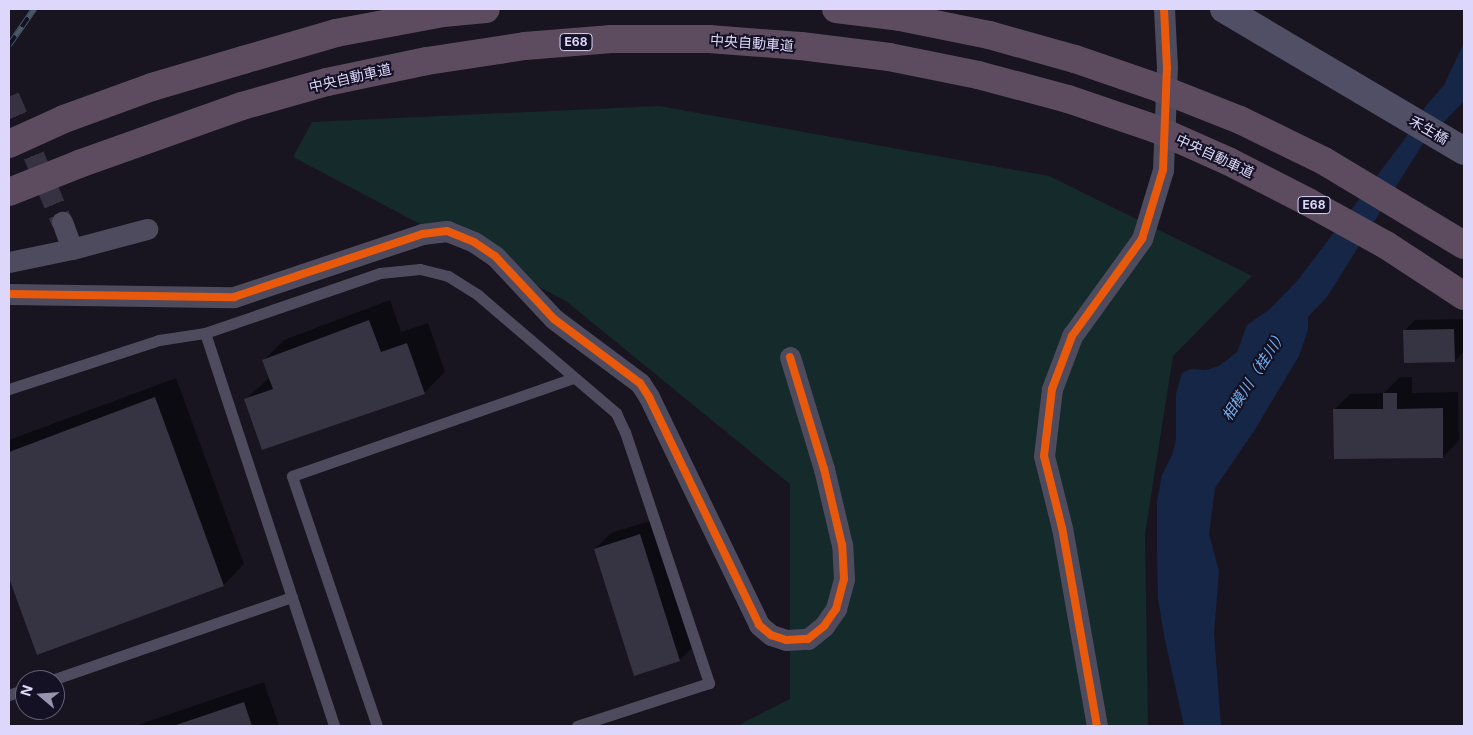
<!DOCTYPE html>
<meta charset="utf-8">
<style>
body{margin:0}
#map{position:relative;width:1473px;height:735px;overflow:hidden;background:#181520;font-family:Inter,"Noto Sans JP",sans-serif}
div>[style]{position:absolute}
.green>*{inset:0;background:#152a2b}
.water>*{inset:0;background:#162646}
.shadow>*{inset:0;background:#0007}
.building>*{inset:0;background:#363342}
.street-tunnel>*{height:21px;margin-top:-10.5px;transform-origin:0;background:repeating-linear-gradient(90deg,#363241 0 21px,transparent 0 32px)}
.lane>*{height:11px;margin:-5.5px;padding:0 5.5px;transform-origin:5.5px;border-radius:5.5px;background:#4e4b5f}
.street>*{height:21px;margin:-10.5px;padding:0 10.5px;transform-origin:10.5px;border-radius:10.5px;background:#4e4b5f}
.secondary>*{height:28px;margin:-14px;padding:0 14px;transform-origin:14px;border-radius:14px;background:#514f66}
.highway>*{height:28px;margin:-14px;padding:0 14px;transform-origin:14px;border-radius:14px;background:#5d4c60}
.rail>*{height:5.5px;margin-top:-2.75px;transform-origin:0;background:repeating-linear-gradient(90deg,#151124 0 11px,#485867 0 22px);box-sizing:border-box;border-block:1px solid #485867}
.highway-bridge>*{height:28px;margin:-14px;padding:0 14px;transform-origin:14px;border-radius:14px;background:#5d4c60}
.cycleway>*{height:8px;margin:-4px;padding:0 4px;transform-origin:4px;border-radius:4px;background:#e8590c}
span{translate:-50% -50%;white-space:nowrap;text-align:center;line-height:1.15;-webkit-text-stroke:4px #151124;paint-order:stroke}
.shield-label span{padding:1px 4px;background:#151124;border:1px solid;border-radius:4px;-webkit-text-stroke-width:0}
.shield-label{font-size:12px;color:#ddd8fb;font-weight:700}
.street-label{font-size:14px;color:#ddd8fb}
.water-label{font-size:15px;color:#72b1f0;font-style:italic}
.frame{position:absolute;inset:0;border:10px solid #ddd8fb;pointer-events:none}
.north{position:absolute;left:15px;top:670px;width:50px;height:50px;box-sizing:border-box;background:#151124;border:1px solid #65617a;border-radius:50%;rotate:288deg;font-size:14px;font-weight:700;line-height:20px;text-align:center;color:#ddd8fb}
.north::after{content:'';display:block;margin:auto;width:18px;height:22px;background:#9894ae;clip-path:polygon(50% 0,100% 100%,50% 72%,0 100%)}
</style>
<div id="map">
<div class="green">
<i style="clip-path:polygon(659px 106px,1049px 176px,1252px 276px,1173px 356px,1145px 534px,1148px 726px,737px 726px,790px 699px,790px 484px,566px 301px,293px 157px,312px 122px)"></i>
</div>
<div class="water">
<i style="clip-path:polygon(1464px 43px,1464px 101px,1422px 145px,1327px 297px,1308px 317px,1308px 330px,1299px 356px,1254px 431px,1215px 488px,1209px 534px,1219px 571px,1214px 633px,1221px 726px,1184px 726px,1165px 640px,1158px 599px,1157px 552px,1157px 501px,1162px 475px,1172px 455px,1176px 440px,1176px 394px,1182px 373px,1191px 369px,1206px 370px,1219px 366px,1237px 352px,1247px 325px,1270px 309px,1298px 280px,1404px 140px,1425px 107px,1444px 85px)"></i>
</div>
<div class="shadow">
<i style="clip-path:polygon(390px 300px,401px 332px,428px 323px,445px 372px,424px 393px,246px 399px,270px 377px,264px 360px,284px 340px)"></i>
<i style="clip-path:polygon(1464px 319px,1464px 351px,1455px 361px,1404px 331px,1415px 320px)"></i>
<i style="clip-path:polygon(1400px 377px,1412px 377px,1412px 393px,1458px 392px,1459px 441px,1443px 457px,1334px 410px,1350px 394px,1384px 393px)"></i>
<i style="clip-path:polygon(176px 378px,244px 564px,224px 585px,38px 654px,9px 575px,9px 440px)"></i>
<i style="clip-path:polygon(656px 519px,696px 644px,680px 660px,635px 674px,595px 549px,611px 533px)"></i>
<i style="clip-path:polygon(264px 682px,279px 726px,135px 726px)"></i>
</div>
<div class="building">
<i style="clip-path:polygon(369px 320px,381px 352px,407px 343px,425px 394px,262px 450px,244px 399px,273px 389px,262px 360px)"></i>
<i style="clip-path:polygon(1454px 329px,1455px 362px,1404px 363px,1403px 330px)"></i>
<i style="clip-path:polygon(1383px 393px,1397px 393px,1397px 409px,1443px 408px,1443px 458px,1334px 459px,1333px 409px,1383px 409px)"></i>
<i style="clip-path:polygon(155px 397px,224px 586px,37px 655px,9px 578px,9px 452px)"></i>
<i style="clip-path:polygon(640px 534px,680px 661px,634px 676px,594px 549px)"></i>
<i style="clip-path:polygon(244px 702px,252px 726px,173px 726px)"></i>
</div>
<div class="street-tunnel">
<i style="left:9px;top:96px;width:137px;rotate:67.2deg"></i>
</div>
<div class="lane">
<i style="left:205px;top:333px;width:185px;rotate:-18.9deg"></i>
<i style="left:380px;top:273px;width:40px;rotate:-5.7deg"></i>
<i style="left:420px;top:269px;width:29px;rotate:14deg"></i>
<i style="left:448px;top:276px;width:36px;rotate:32deg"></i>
<i style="left:478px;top:295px;width:182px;rotate:40.5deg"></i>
<i style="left:616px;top:413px;width:21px;rotate:65deg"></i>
<i style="left:625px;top:432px;width:265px;rotate:71.5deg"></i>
<i style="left:709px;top:683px;width:139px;rotate:162deg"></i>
<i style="left:9px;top:389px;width:158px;rotate:-18.1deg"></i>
<i style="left:159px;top:340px;width:47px;rotate:-8.7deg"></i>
<i style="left:205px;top:333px;width:414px;rotate:71.8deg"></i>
<i style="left:52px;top:680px;width:254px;rotate:-19.1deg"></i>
<i style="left:9px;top:695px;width:17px;rotate:-21deg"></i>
<i style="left:377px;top:726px;width:264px;rotate:-108.8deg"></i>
<i style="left:292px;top:476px;width:299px;rotate:-19.2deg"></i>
</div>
<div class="street">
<i style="left:72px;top:249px;width:78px;rotate:-14.9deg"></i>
<i style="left:9px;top:262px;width:64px;rotate:-11.7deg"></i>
<i style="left:72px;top:249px;width:29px;rotate:-110deg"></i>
<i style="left:9px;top:294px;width:225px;rotate:0.8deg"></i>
<i style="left:234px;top:297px;width:198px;rotate:-18.5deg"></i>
<i style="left:422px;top:234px;width:25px;rotate:-7deg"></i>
<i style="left:447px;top:231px;width:29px;rotate:22deg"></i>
<i style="left:474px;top:242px;width:25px;rotate:34deg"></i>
<i style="left:495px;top:256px;width:86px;rotate:46.9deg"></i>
<i style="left:554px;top:319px;width:107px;rotate:36.7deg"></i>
<i style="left:640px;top:383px;width:17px;rotate:57deg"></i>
<i style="left:649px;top:397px;width:253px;rotate:64.2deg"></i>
<i style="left:759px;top:625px;width:16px;rotate:40deg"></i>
<i style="left:771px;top:635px;width:16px;rotate:18deg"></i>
<i style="left:786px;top:640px;width:22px;rotate:-3deg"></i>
<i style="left:808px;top:639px;width:21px;rotate:-39deg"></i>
<i style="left:824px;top:626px;width:21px;rotate:-55deg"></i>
<i style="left:836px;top:609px;width:31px;rotate:-75deg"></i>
<i style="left:844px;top:579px;width:34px;rotate:-93deg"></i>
<i style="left:842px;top:545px;width:78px;rotate:-103.3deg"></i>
<i style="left:824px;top:469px;width:117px;rotate:-106.9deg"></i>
<i style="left:1097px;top:726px;width:201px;rotate:-100deg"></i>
<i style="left:1062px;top:528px;width:74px;rotate:-104deg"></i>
<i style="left:1044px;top:456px;width:67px;rotate:-83.2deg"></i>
<i style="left:1052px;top:389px;width:57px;rotate:-69.3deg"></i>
<i style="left:1072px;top:336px;width:120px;rotate:-54.2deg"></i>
<i style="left:1142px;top:239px;width:72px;rotate:-73.1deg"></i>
<i style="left:1163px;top:170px;width:102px;rotate:-87.8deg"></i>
<i style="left:1167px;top:68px;width:59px;rotate:-92.9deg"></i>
</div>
<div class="secondary">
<i style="left:1224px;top:9px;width:279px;rotate:30.6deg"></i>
</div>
<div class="highway">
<i style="left:836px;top:9px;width:64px;rotate:7.1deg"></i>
<i style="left:900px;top:17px;width:91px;rotate:11.4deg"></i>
<i style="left:989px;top:35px;width:89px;rotate:15.6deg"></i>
<i style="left:1075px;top:59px;width:89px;rotate:19deg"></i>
<i style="left:9px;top:144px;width:60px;rotate:-24.4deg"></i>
<i style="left:64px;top:119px;width:94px;rotate:-20deg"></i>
<i style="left:152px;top:87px;width:95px;rotate:-16.5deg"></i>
<i style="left:243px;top:60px;width:97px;rotate:-16.2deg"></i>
<i style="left:336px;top:33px;width:109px;rotate:-10.6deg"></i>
<i style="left:443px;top:13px;width:43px;rotate:-5.3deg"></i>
<i style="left:9px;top:192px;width:75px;rotate:-21.8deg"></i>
<i style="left:79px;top:164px;width:173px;rotate:-19.6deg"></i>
<i style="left:242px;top:106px;width:88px;rotate:-15.8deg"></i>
<i style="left:327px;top:82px;width:102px;rotate:-11.9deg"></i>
<i style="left:427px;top:61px;width:99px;rotate:-8.7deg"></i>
<i style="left:525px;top:46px;width:87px;rotate:-4.6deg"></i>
<i style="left:612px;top:39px;width:97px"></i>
<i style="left:709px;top:39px;width:92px;rotate:4.4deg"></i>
<i style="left:801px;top:46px;width:89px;rotate:7.1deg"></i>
<i style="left:889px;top:57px;width:91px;rotate:11.4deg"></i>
<i style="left:978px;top:75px;width:93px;rotate:14.9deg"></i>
<i style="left:1068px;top:99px;width:93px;rotate:18.8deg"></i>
</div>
<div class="rail">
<i style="left:9px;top:45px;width:44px;rotate:-55.2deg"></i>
</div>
<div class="highway-bridge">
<i style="left:1159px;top:88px;width:87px;rotate:21.6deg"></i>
<i style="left:1240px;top:120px;width:93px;rotate:26deg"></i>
<i style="left:1324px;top:161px;width:163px;rotate:31deg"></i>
<i style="left:1156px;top:129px;width:79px;rotate:24deg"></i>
<i style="left:1228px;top:161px;width:90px;rotate:27.1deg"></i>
<i style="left:1308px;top:202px;width:89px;rotate:28.9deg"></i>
<i style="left:1386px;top:245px;width:93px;rotate:33.2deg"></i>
</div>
<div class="cycleway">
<i style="left:9px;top:294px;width:225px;rotate:0.8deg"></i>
<i style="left:234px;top:297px;width:198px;rotate:-18.5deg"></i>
<i style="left:422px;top:234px;width:25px;rotate:-7deg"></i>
<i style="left:447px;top:231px;width:29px;rotate:22deg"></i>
<i style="left:474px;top:242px;width:25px;rotate:34deg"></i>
<i style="left:495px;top:256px;width:86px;rotate:46.9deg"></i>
<i style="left:554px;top:319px;width:107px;rotate:36.7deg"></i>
<i style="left:640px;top:383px;width:17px;rotate:57deg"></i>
<i style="left:649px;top:397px;width:253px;rotate:64.2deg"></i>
<i style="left:759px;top:625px;width:16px;rotate:40deg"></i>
<i style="left:771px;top:635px;width:16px;rotate:18deg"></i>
<i style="left:786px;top:640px;width:22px;rotate:-3deg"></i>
<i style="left:808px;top:639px;width:21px;rotate:-39deg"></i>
<i style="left:824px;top:626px;width:21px;rotate:-55deg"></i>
<i style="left:836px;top:609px;width:31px;rotate:-75deg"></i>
<i style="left:844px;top:579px;width:34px;rotate:-93deg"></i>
<i style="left:842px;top:545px;width:78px;rotate:-103.3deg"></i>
<i style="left:824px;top:469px;width:117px;rotate:-106.9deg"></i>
<i style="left:1097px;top:726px;width:201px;rotate:-100deg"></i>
<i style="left:1062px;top:528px;width:74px;rotate:-104deg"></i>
<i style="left:1044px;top:456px;width:67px;rotate:-83.2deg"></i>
<i style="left:1052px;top:389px;width:57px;rotate:-69.3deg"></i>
<i style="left:1072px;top:336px;width:120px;rotate:-54.2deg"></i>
<i style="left:1142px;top:239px;width:72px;rotate:-73.1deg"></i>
<i style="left:1163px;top:170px;width:102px;rotate:-87.8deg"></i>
<i style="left:1167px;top:68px;width:59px;rotate:-92.9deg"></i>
</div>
<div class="shield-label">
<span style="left:576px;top:42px">E68</span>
<span style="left:1314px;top:205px">E68</span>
</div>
<div class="street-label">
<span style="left:752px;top:43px;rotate:4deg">中央自動車道</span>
<span style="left:350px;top:78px;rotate:-13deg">中央自動車道</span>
<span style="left:1429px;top:130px;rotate:30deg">禾生橋</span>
<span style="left:1215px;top:156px;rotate:25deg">中央自動車道</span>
</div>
<div class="water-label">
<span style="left:1254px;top:375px;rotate:-57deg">相模川（桂川）</span>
</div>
<div class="frame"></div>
<div class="north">N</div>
</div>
